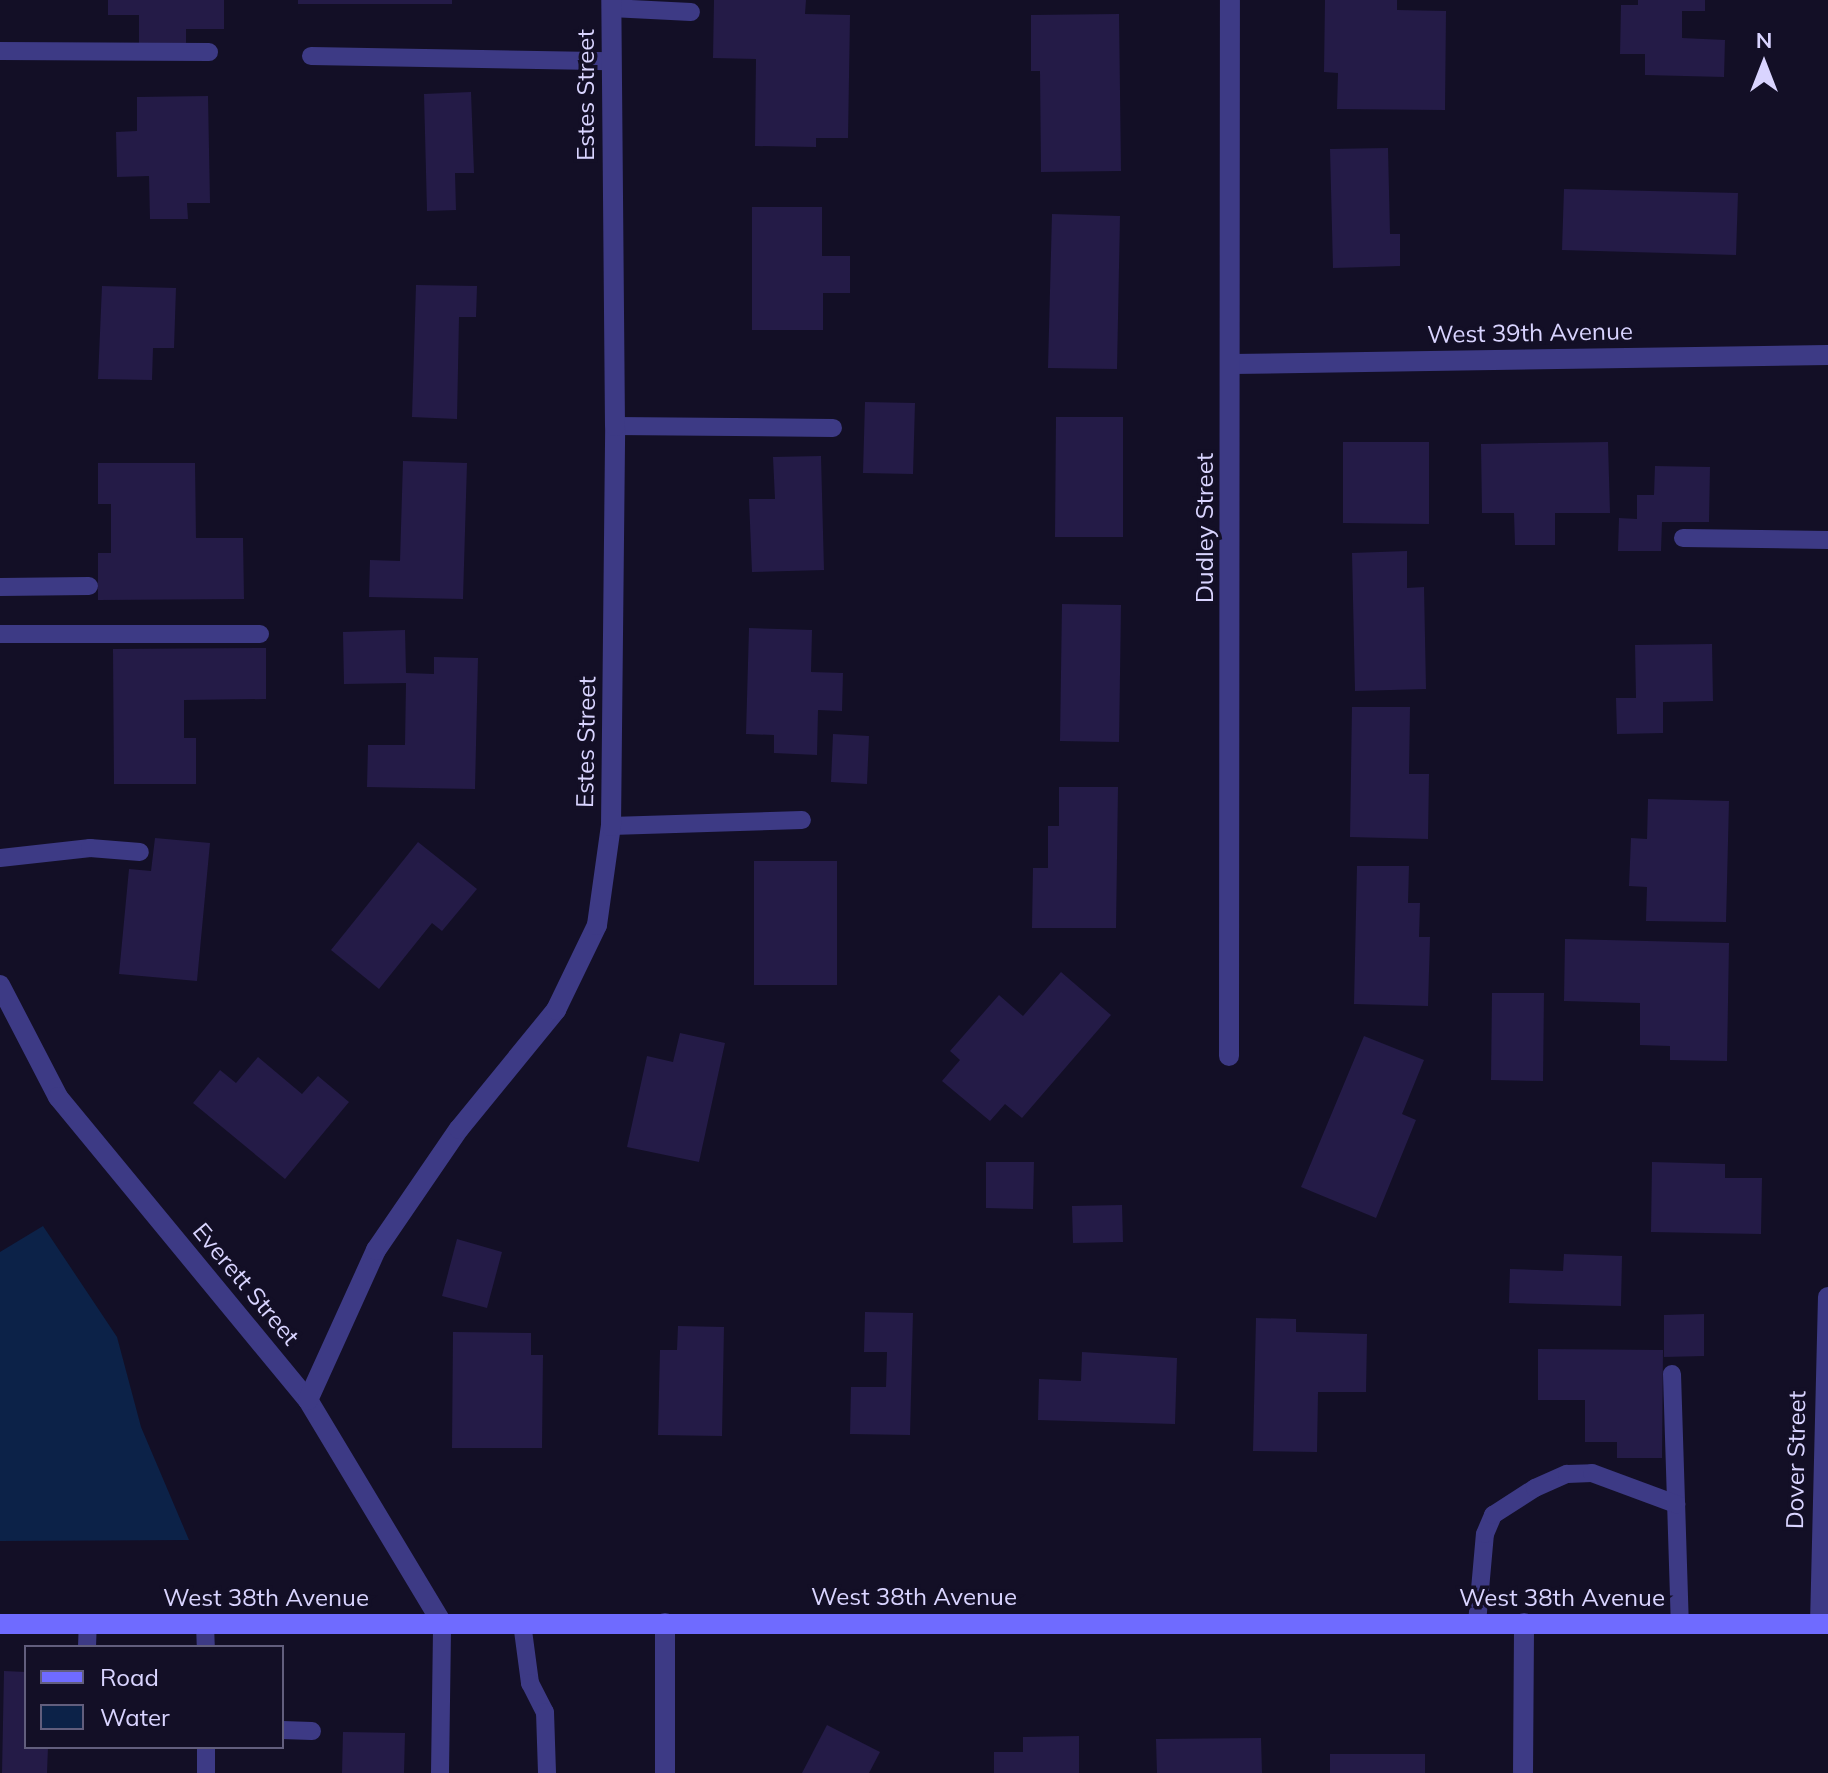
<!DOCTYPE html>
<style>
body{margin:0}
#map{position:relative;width:1828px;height:1773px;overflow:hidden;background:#130f26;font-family:Mulish,sans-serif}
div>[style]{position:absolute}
.water>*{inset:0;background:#0c2248}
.building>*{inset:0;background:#241b47}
.service>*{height:18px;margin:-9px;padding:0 9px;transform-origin:9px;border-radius:9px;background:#3d3a85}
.minor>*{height:20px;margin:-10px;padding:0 10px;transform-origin:10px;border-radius:10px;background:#3d3a85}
.tertiary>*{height:20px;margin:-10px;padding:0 10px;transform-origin:10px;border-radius:10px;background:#3d3a85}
.secondary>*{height:20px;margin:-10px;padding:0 10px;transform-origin:10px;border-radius:10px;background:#6f6bff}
span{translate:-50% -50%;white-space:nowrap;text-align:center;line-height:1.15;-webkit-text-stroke:7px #130f26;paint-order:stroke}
.street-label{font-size:24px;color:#d9d4ff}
.legend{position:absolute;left:24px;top:1645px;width:260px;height:104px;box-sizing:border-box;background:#130f26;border:2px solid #625e7d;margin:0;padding:10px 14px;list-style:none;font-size:24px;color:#d9d4ff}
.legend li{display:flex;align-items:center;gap:16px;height:40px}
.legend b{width:40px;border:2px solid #625e7d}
.north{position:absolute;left:1724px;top:24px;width:80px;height:80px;-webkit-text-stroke:6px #130f26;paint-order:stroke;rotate:0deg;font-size:22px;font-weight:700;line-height:32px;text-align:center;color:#d9d4ff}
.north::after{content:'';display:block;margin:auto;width:28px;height:36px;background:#d9d4ff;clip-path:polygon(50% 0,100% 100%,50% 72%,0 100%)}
</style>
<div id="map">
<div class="water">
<i style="clip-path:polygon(43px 1226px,117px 1337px,141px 1427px,189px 1540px,0 1541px,0 1252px)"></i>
</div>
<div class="building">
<i style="clip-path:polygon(108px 0,224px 0,224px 29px,186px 29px,186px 48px,139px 48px,139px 15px,108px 15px)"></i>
<i style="clip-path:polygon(298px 0,452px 0,452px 4px,298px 4px)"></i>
<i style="clip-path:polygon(714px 0,806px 0,805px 14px,850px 15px,848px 138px,816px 138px,816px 147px,755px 146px,756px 59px,713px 58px)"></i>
<i style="clip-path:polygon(1325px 0,1397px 0,1397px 10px,1446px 11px,1445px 110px,1337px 109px,1338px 73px,1324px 72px)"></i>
<i style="clip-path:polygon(1638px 0,1705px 0,1705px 11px,1682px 11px,1682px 38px,1725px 40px,1724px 77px,1645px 75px,1645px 54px,1620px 54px,1621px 5px,1638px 5px)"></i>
<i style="clip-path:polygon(1119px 14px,1121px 171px,1041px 172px,1040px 71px,1031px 71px,1031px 15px)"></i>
<i style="clip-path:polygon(471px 92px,474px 173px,455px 173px,456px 210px,427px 211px,424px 94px)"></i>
<i style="clip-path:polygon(208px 96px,210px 203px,187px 203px,188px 219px,150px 219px,149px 176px,117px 177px,116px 132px,137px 131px,137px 97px)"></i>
<i style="clip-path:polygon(1388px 148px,1390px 234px,1400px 234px,1400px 266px,1333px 268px,1330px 149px)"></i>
<i style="clip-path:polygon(1564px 189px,1738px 193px,1736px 255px,1562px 250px)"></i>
<i style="clip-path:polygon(752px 207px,822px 207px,822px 256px,850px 256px,850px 293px,823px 293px,823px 330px,752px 330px)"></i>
<i style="clip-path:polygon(1052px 214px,1120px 216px,1117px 369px,1048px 368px)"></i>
<i style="clip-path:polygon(416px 285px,477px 286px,476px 317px,459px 317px,457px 419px,412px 417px)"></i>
<i style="clip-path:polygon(102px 286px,176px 288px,174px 348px,153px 348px,152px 380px,98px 379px)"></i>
<i style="clip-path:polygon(865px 402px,915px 403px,913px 474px,863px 473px)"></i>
<i style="clip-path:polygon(1056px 417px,1123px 417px,1123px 537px,1055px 537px)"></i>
<i style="clip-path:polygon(1343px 442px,1429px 442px,1429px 524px,1343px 523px)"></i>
<i style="clip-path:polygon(1608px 442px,1610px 513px,1555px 513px,1555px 545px,1515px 545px,1514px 513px,1482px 513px,1481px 444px)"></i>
<i style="clip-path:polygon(821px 456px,824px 570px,752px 572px,749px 499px,775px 499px,773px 457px)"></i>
<i style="clip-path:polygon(403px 461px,467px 463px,463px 599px,369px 597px,370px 560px,400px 561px)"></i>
<i style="clip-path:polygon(98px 463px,195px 463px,196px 538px,243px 538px,244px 599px,98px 600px,98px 553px,111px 553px,111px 504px,98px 504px)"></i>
<i style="clip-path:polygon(1655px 466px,1710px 467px,1709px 522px,1662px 522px,1661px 551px,1618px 551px,1619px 518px,1637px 519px,1637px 495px,1654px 495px)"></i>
<i style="clip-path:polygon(1407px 551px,1407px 588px,1424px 587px,1426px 689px,1355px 691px,1352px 553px)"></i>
<i style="clip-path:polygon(1062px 604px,1121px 605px,1119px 742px,1060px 741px)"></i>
<i style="clip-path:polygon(749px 628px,812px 630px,811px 672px,843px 673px,842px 711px,818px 710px,817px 755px,774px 753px,774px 735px,746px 734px)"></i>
<i style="clip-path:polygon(405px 630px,406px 673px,434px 674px,434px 657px,478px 658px,475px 789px,367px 787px,368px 745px,405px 745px,406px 683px,344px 684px,343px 632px)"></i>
<i style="clip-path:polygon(1712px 644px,1713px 701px,1663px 702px,1663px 733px,1617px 734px,1616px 698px,1636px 698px,1635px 645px)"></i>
<i style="clip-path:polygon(266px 648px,266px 699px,184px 700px,184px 738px,196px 738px,196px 784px,114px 784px,113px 649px)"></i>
<i style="clip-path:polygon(1352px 707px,1410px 707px,1409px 774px,1429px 774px,1428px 839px,1350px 837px)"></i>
<i style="clip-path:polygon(833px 734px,869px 736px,867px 784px,831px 782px)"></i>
<i style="clip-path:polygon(1059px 787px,1118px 787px,1116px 928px,1032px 928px,1033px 868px,1048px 868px,1048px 826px,1059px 826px)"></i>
<i style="clip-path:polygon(1648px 799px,1729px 801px,1726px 922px,1646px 921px,1647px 887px,1629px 886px,1631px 838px,1647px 839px)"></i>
<i style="clip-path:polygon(155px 838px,210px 843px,197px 981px,119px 974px,129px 869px,151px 871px)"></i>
<i style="clip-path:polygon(418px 842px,477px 889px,442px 931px,432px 923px,379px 989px,331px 950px)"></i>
<i style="clip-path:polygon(754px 861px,837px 861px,837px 985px,754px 985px)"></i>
<i style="clip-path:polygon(1357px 866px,1409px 866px,1408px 903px,1420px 903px,1419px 937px,1430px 937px,1428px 1006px,1354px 1004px)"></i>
<i style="clip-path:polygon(1565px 939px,1729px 943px,1727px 1061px,1670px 1060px,1670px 1046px,1640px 1045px,1640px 1003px,1564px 1001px)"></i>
<i style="clip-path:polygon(1061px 972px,1111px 1015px,1022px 1118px,1005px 1104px,990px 1121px,942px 1081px,960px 1060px,950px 1051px,999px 995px,1023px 1016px)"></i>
<i style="clip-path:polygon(1492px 993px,1544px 993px,1543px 1081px,1491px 1080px)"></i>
<i style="clip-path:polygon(680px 1033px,725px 1043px,699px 1162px,627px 1147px,647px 1056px,673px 1062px)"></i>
<i style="clip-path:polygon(1364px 1036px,1424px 1060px,1402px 1114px,1416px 1120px,1376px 1218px,1301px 1187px)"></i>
<i style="clip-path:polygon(258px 1057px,302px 1094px,318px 1076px,349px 1102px,285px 1179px,193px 1103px,220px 1070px,236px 1083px)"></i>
<i style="clip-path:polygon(986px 1162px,1034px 1162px,1033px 1209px,986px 1208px)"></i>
<i style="clip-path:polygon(1652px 1162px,1725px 1164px,1725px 1178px,1762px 1178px,1761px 1234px,1651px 1232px)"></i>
<i style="clip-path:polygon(1122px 1205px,1123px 1242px,1073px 1243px,1072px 1206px)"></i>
<i style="clip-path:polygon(457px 1239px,502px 1252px,487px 1308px,442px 1296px)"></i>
<i style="clip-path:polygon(1564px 1254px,1622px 1256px,1621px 1306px,1509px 1303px,1510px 1269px,1563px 1271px)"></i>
<i style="clip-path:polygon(865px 1312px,913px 1313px,910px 1435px,850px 1434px,851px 1387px,886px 1387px,887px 1352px,864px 1352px)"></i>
<i style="clip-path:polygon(1704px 1314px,1704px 1356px,1664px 1357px,1664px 1315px)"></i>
<i style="clip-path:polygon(1256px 1318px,1296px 1319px,1296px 1332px,1367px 1334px,1366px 1392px,1318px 1392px,1317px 1452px,1253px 1451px)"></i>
<i style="clip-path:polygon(678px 1326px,724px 1327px,722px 1436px,658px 1435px,660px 1350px,677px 1350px)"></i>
<i style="clip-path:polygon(453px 1332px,531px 1333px,531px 1355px,543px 1355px,542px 1448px,452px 1448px)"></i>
<i style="clip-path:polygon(1538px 1349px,1663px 1350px,1662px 1458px,1617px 1458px,1617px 1442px,1585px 1442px,1585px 1400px,1538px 1400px)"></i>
<i style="clip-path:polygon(1082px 1352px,1177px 1358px,1175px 1424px,1038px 1420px,1039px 1379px,1081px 1381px)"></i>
<i style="clip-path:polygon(4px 1671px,26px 1672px,26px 1747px,48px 1747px,47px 1773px,2px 1773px)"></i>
<i style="clip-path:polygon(827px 1725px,880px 1752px,869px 1773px,802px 1773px)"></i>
<i style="clip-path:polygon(343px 1732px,405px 1733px,404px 1773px,342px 1773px)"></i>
<i style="clip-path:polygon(1079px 1736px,1079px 1773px,994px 1773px,994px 1752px,1023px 1752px,1023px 1737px)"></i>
<i style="clip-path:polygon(1261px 1738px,1262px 1773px,1157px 1773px,1156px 1739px)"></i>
<i style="clip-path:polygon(1330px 1754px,1425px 1754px,1425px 1773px,1330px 1773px)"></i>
</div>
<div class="service">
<i style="left:611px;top:8px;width:80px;rotate:2.9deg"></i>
<i style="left:0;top:51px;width:209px;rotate:0.3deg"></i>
<i style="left:311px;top:56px;width:300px;rotate:1deg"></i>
<i style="left:615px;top:426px;width:218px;rotate:0.5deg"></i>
<i style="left:1683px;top:538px;width:145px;rotate:0.8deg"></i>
<i style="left:0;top:587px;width:89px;rotate:-0.6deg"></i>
<i style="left:0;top:634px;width:260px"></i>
<i style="left:611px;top:826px;width:191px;rotate:-1.8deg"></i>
<i style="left:0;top:858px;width:91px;rotate:-6.3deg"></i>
<i style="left:90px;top:848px;width:50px;rotate:4.6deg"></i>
<i style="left:1672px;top:1374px;width:250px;rotate:88.2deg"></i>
<i style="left:522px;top:1623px;width:61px;rotate:82.4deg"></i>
<i style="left:530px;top:1683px;width:33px;rotate:63deg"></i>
<i style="left:545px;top:1712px;width:61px;rotate:88.1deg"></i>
<i style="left:1477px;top:1623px;width:89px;rotate:-84.9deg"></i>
<i style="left:1485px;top:1534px;width:21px;rotate:-67deg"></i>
<i style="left:1493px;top:1515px;width:50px;rotate:-32.7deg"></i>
<i style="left:1535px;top:1488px;width:35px;rotate:-24deg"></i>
<i style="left:1567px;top:1474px;width:25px;rotate:-2deg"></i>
<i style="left:1592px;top:1473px;width:90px;rotate:20.3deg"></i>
<i style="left:205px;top:1624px;width:23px;rotate:88deg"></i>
<i style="left:87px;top:1647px;width:23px;rotate:-88deg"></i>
<i style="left:282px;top:1730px;width:30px;rotate:2deg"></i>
<i style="left:206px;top:1773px;width:26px;rotate:-90deg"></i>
<i style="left:440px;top:1773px;width:150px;rotate:-89.2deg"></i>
</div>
<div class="minor">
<i style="left:1232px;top:364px;width:596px;rotate:-0.87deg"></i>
<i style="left:0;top:985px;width:126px;rotate:62.6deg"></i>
<i style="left:58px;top:1097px;width:393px;rotate:50.5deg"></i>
<i style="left:308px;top:1400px;width:260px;rotate:59deg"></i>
<i style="left:1229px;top:1056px;width:1056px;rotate:-89.95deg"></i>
<i style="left:308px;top:1400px;width:165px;rotate:-65.6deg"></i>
<i style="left:376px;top:1250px;width:147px;rotate:-55.6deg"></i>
<i style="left:459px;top:1129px;width:154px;rotate:-50.8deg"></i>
<i style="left:556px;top:1010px;width:94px;rotate:-64.2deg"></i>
<i style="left:597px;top:925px;width:100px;rotate:-82deg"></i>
<i style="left:611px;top:826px;width:400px;rotate:-89.4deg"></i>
<i style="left:615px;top:426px;width:426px;rotate:-90.5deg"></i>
<i style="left:665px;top:1623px;width:150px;rotate:90deg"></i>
<i style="left:1820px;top:1624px;width:327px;rotate:-88.6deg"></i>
</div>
<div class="tertiary">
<i style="left:1523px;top:1773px;width:150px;rotate:-89.6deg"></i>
</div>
<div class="secondary">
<i style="left:0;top:1624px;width:1828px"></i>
</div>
<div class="street-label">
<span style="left:586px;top:95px;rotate:-90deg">Estes Street</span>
<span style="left:1530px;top:333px;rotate:-1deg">West 39th Avenue</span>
<span style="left:1205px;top:528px;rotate:-90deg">Dudley Street</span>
<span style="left:586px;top:742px;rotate:-89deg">Estes Street</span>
<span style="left:246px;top:1284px;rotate:50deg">Everett Street</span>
<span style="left:1796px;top:1460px;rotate:-89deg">Dover Street</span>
<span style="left:914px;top:1597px">West 38th Avenue</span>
<span style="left:266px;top:1598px">West 38th Avenue</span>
<span style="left:1562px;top:1598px">West 38th Avenue</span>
</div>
<ul class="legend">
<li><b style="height:10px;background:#6f6bff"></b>Road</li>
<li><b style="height:22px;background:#0c2248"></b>Water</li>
</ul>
<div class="north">N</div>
</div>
